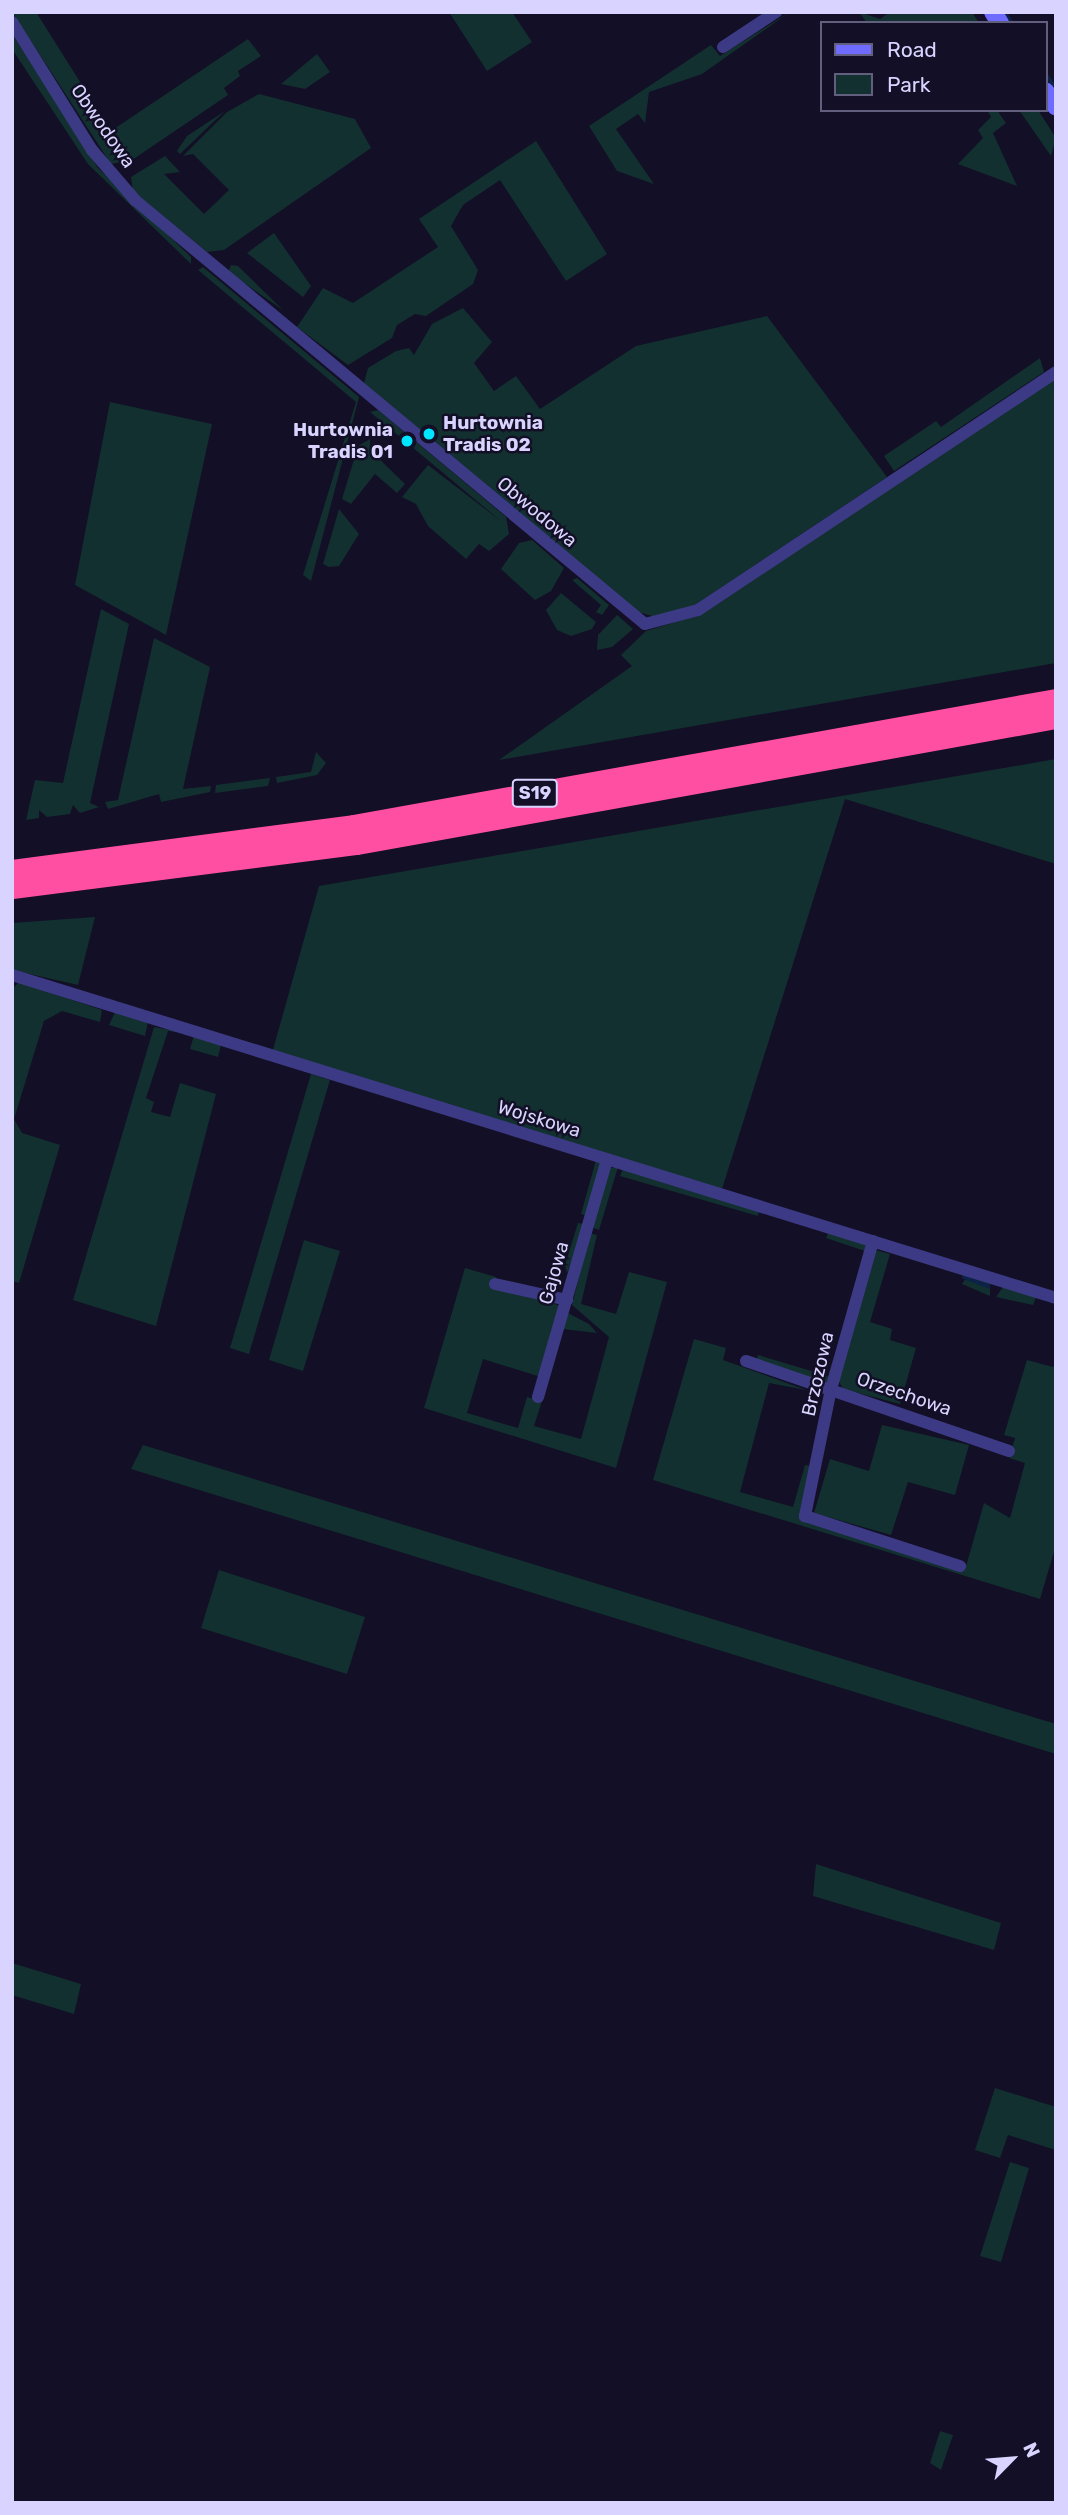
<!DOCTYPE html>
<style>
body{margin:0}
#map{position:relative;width:1068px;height:2515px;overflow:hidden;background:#130f26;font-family:Rubik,sans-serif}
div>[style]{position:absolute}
.green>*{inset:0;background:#12302f}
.stream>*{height:3.5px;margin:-1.75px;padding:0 1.75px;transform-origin:1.75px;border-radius:1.75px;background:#0c2248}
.street>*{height:12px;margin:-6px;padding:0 6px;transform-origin:6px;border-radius:6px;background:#3d3a85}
.secondary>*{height:18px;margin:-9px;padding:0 9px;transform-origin:9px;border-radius:9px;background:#6f6bff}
.highway>*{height:21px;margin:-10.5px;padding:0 10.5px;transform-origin:10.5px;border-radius:10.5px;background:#ff4fa3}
.dots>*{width:19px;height:19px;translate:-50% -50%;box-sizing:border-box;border:4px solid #130f26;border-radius:50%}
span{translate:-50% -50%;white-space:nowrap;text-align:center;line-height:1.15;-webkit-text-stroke:5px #130f26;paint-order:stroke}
.shield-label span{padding:2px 5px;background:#130f26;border:2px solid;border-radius:5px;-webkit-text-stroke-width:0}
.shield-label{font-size:18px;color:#d9d4ff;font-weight:700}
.street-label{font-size:19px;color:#d9d4ff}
.poi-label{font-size:19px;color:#d9d4ff;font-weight:700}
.left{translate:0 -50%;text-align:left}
.right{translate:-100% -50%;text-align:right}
.frame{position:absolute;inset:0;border:14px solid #d9d4ff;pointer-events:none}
.legend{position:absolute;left:820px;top:21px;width:228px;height:91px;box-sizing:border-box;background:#130f26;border:2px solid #625e7d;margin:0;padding:9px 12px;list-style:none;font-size:21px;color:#d9d4ff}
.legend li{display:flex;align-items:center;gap:14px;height:35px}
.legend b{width:35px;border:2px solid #625e7d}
.north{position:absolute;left:977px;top:2424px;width:70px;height:70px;-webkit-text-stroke:5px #130f26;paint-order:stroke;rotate:65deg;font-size:19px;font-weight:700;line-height:28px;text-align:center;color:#d9d4ff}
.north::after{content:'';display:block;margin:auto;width:24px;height:32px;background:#d9d4ff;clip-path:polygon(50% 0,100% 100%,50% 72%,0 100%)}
</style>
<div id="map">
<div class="green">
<i style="clip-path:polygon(12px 12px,36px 12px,111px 131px,248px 39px,261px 56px,238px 71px,240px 76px,224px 88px,228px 95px,132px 160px,111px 164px)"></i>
<i style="clip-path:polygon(449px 12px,512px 12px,532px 42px,487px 71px)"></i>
<i style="clip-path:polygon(790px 12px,702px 74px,649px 92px,645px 123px,638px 114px,616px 129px,654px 184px,617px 171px,589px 126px,711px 45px,720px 56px)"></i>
<i style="clip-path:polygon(859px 12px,880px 19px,890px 12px,972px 12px,979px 23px,867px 23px)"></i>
<i style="clip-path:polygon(12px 34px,98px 168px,191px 257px,191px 264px,88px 164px,12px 49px)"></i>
<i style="clip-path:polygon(317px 54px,330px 72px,305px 89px,281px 84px)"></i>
<i style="clip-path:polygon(259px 94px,355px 119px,371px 148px,224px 250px,207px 252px,133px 191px,131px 177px,165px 156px,180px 172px,164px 174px,204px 214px,229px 190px,193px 154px,183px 156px,227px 112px)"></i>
<i style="clip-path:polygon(987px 110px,997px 110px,1006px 123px,993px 133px,1017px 186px,958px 164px,983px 138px,978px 130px,991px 117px)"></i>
<i style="clip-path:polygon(1019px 110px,1038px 110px,1056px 138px,1051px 156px)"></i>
<i style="clip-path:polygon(225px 111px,180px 154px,177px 151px,187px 136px)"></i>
<i style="clip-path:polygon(536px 141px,607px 254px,566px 281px,500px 180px,463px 205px,451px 226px,478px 270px,473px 284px,426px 316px,415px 314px,397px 325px,392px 338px,348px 365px,297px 327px,323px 288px,353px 303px,438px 247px,419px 219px)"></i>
<i style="clip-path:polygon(274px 233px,311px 286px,303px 297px,247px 253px)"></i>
<i style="clip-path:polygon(231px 265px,238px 266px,283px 310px,228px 272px)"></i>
<i style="clip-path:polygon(203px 267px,359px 397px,311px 581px,303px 575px,356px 402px,198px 270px)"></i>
<i style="clip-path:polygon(463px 308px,492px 342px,474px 363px,494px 391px,516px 376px,540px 409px,636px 346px,767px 316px,887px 477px,686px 611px,655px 617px,639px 612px,364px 383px,368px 368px,396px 351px,409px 348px,414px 355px,432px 324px)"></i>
<i style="clip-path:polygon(1040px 358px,1044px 372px,894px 471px,884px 456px,936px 421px,941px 427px)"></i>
<i style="clip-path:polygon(1056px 378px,1056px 663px,499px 760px,632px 666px,621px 655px,646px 631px,699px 615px)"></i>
<i style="clip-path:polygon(110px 402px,212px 424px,166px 635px,75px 585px)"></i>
<i style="clip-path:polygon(378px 410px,506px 517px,509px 534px,489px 551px,479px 544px,466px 559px,428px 526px,416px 504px,402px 497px,428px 465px,502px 522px,370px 412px)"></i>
<i style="clip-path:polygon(370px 439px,370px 450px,405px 484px,397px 493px,375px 474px,351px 504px,342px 499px,358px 446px)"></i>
<i style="clip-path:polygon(339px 509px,359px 534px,339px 566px,329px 567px,323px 564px)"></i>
<i style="clip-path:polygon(532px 540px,564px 568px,551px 591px,535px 600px,501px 569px,519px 543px)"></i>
<i style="clip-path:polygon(577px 578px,609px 605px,602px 615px,596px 612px,601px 605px,572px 580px)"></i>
<i style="clip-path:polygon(561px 593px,596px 622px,592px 629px,571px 636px,557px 630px,546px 610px)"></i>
<i style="clip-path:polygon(101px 609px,129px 624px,90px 803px,99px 807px,80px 813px,73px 805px,70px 814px,47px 817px,39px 810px,39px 818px,26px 820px,35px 780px,63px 783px)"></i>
<i style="clip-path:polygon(617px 615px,633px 629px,612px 647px,597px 650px,598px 635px)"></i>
<i style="clip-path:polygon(154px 638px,210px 667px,183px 789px,211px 786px,210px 792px,161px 802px,159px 794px,108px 809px,105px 802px,118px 800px)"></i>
<i style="clip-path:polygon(316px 752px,326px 763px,317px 775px,277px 783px,276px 777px,311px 772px)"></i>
<i style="clip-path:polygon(1056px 759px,1056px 864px,845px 799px,722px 1189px,272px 1053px,319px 886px)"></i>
<i style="clip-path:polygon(270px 778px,268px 786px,215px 793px,216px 785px)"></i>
<i style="clip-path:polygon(95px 917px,78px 985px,12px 970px,12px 923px)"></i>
<i style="clip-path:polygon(19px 982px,102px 1010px,100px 1022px,62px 1011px,44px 1021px,14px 1119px,22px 1133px,60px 1145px,19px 1283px,12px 1281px,12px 989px)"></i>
<i style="clip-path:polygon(115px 1012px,148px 1022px,145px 1036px,109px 1025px)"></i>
<i style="clip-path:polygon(154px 1027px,186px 1033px,168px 1031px,146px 1098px,154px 1102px,151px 1112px,170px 1117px,180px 1083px,216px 1094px,156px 1326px,73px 1300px)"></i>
<i style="clip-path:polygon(194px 1035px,221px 1045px,218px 1057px,190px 1049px)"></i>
<i style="clip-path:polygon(311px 1074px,330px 1080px,249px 1354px,230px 1348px)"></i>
<i style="clip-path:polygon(596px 1160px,601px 1162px,588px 1216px,581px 1214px)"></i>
<i style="clip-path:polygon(618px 1167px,599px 1230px,591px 1227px,610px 1168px)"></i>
<i style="clip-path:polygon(623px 1169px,759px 1209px,758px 1216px,620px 1176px)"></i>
<i style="clip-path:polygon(578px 1223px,585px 1224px,567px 1273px,565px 1265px)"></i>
<i style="clip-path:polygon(590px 1233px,597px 1235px,581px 1304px,616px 1314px,629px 1272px,667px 1282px,616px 1468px,424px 1408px,465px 1268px,496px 1277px,494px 1286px,561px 1306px,541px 1377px,483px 1359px,467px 1413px,518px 1428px,527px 1397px,542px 1401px,534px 1426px,581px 1439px,609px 1337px,572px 1305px)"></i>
<i style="clip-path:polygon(828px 1233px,867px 1243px,865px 1251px,826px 1238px)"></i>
<i style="clip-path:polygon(304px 1240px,340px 1251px,303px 1371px,269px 1360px)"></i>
<i style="clip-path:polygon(875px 1250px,890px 1254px,870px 1322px,892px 1329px,890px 1340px,916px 1348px,900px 1404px,843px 1389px,838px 1380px)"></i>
<i style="clip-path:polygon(967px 1276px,990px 1284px,990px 1296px,962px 1284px)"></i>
<i style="clip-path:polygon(1003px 1287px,1037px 1295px,1033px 1305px,996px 1297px)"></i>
<i style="clip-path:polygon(568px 1313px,589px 1324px,597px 1333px,563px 1329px)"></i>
<i style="clip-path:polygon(694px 1339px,726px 1348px,723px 1360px,806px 1390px,769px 1383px,740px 1492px,793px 1507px,805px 1465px,812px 1466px,807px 1523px,965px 1570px,984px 1503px,1010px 1518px,1025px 1463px,1009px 1458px,1015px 1438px,1004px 1435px,1027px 1360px,1053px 1367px,1056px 1361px,1056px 1545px,1040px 1599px,653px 1480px)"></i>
<i style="clip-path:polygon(836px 1349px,827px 1384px,756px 1362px,758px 1355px,828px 1376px)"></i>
<i style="clip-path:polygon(882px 1425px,969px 1445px,955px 1495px,908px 1482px,891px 1535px,814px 1513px,830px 1459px,869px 1471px)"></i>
<i style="clip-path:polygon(143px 1445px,1056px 1724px,1056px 1754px,131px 1469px)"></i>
<i style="clip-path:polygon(219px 1570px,365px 1617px,347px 1674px,201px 1628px)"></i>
<i style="clip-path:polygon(816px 1864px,1001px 1923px,994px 1950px,813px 1896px)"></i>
<i style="clip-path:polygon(12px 1963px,81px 1984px,74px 2014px,12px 1995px)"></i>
<i style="clip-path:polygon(995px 2088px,1056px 2107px,1056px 2150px,1008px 2135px,1000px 2158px,975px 2150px)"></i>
<i style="clip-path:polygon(1010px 2162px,1029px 2168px,1001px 2262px,980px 2256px)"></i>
<i style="clip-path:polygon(940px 2431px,953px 2435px,941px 2470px,930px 2463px)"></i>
</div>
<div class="stream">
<i style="left:1005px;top:12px;width:13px;rotate:58deg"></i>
<i style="left:1045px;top:73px;width:19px;rotate:55deg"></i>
<i style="left:964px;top:1277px;width:26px;rotate:21deg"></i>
</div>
<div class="street">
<i style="left:12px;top:22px;width:151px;rotate:58deg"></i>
<i style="left:92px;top:150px;width:66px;rotate:49.3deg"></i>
<i style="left:135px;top:200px;width:663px;rotate:39.74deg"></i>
<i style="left:645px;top:624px;width:55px;rotate:-14.8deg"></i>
<i style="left:698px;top:610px;width:430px;rotate:-33.6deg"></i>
<i style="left:723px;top:47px;width:64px;rotate:-33.4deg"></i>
<i style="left:12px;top:975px;width:1093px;rotate:17.19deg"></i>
<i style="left:873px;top:1241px;width:154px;rotate:105.8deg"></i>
<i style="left:831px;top:1389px;width:130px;rotate:101.6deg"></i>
<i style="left:805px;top:1516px;width:163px;rotate:17.9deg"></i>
<i style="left:495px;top:1284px;width:74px;rotate:12.5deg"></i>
<i style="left:746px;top:1361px;width:278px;rotate:18.9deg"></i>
<i style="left:538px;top:1397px;width:247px;rotate:-73.8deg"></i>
</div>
<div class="secondary">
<i style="left:993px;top:12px;width:13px;rotate:58deg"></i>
<i style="left:1045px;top:91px;width:19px;rotate:55deg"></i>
</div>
<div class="highway">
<i style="left:12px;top:870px;width:344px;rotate:-7.5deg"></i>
<i style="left:353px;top:825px;width:714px;rotate:-10.16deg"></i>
<i style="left:12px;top:888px;width:348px;rotate:-7.3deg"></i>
<i style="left:357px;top:844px;width:710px;rotate:-10.22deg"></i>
</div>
<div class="dots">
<i style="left:429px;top:434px;background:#00e5ff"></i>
<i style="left:407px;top:441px;background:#00e5ff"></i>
</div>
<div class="shield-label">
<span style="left:535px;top:793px">S19</span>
</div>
<div class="street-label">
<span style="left:103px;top:126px;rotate:55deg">Obwodowa</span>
<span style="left:537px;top:512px;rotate:40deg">Obwodowa</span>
<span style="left:539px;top:1119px;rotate:17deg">Wojskowa</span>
<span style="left:554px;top:1273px;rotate:-74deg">Gajowa</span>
<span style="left:818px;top:1374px;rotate:-77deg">Brzozowa</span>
<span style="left:904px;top:1394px;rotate:19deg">Orzechowa</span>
</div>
<div class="poi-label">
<span class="left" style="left:443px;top:434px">Hurtownia<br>Tradis 02</span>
<span class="right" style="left:393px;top:441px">Hurtownia<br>Tradis 01</span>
</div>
<div class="frame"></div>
<ul class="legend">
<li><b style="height:9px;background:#6f6bff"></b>Road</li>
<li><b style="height:19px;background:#12302f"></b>Park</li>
</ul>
<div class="north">N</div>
</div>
